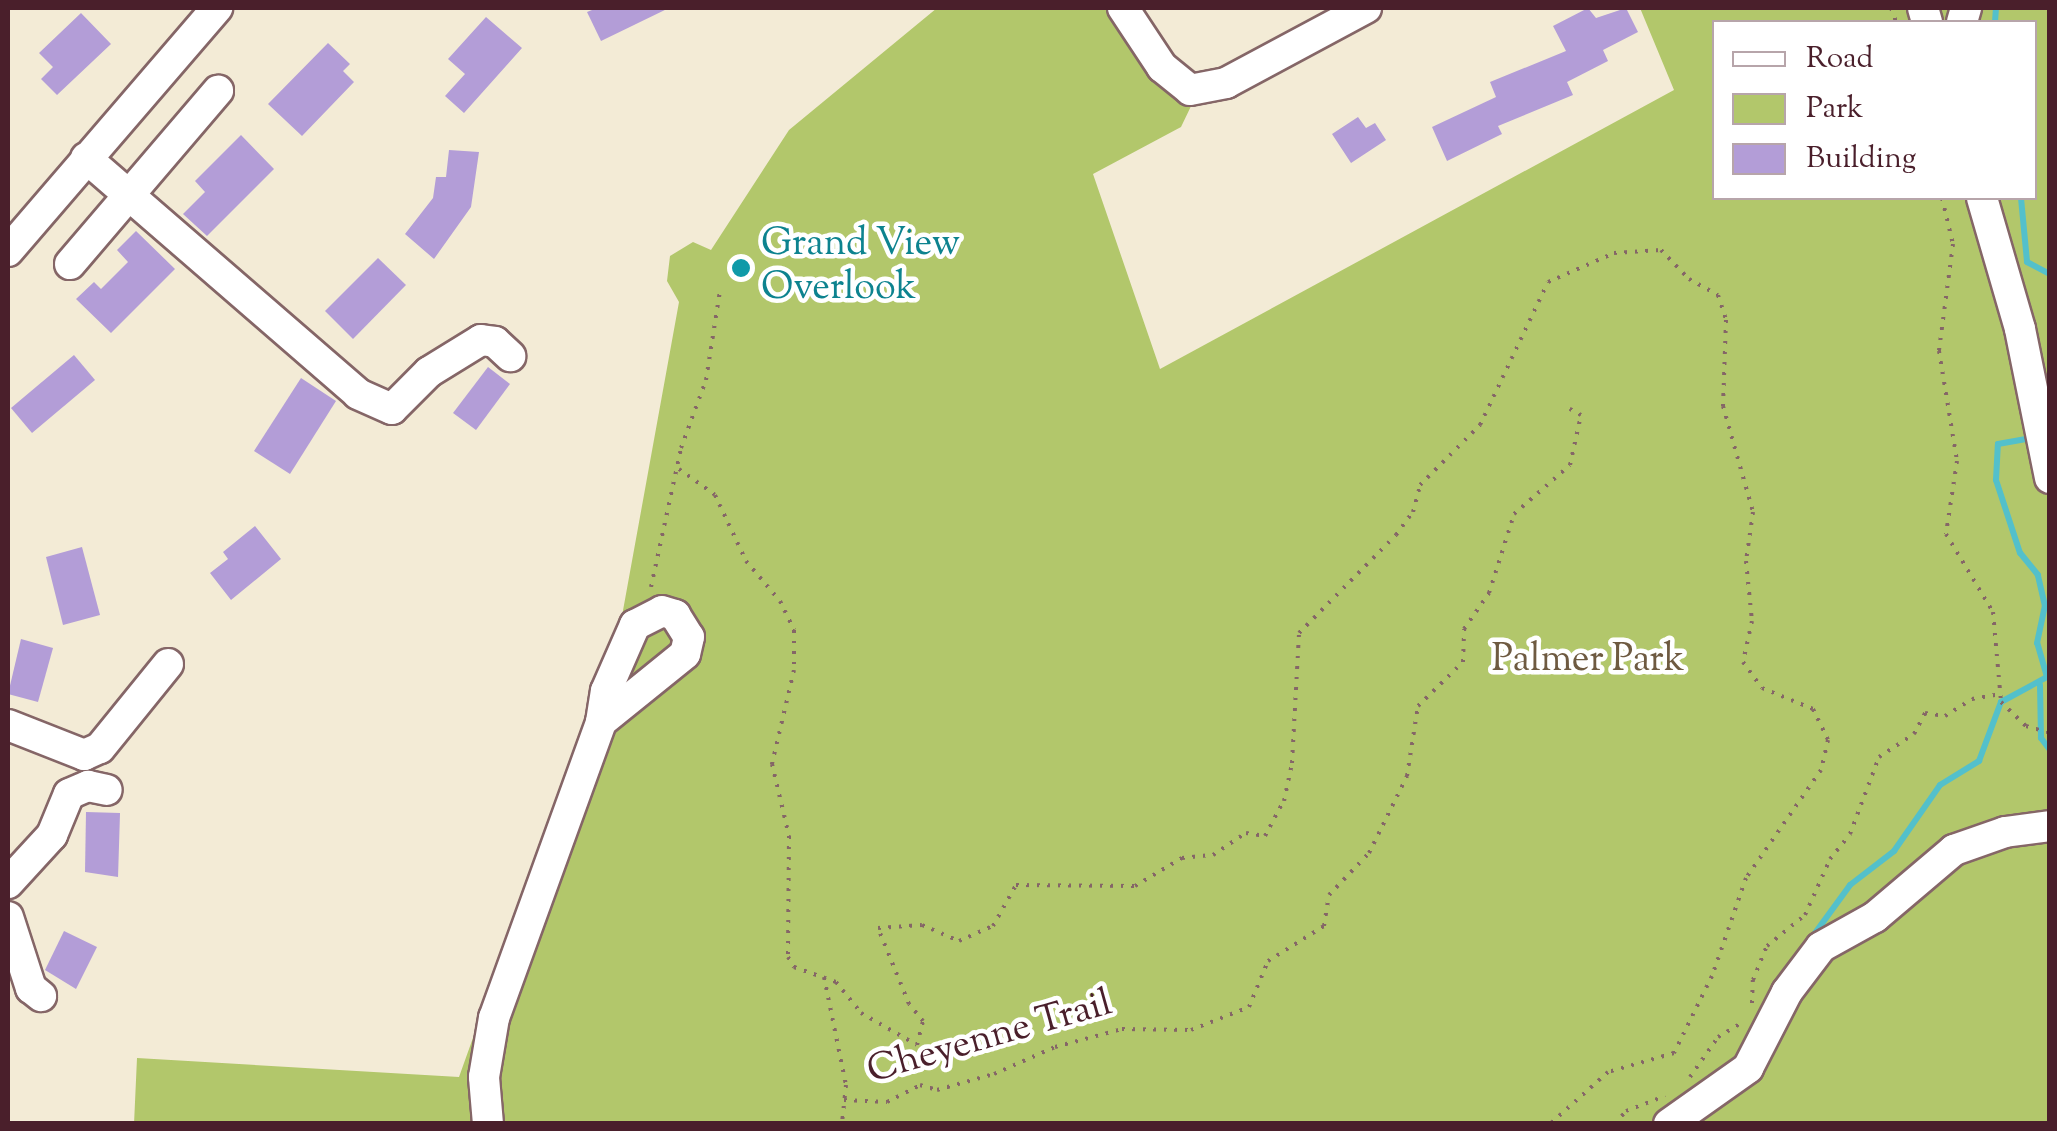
<!DOCTYPE html>
<style>
body{margin:0}
#map{position:relative;width:2057px;height:1131px;overflow:hidden;background:#f3ebd6;font-family:"Sorts Mill Goudy",serif}
div>[style]{position:absolute}
.green>*{inset:0;background:#b2c76b}
.stream>*{height:6px;margin:-3px;padding:0 3px;transform-origin:3px;border-radius:3px;background:#53c0cb}
.building>*{inset:0;background:#b39dd7}
.path>*{height:4px;margin-top:-2px;transform-origin:0;background:repeating-linear-gradient(90deg,#856667 0 2.5px,transparent 0 10.5px)}
.roads{filter:drop-shadow(2px 0 #856667) drop-shadow(-2px 0 #856667) drop-shadow(0 2px #856667) drop-shadow(0 -2px #856667)}
.minor>*{height:30px;margin:-15px;padding:0 15px;transform-origin:15px;border-radius:15px;background:#fff}
.dots>*{width:28px;height:28px;translate:-50% -50%;box-sizing:border-box;border:5px solid #fff;border-radius:50%}
span{translate:-50% -50%;white-space:nowrap;text-align:center;line-height:1.15;-webkit-text-stroke:9px #fff;paint-order:stroke}
.culture-label{font-size:38px;color:#0d838f}
.left{translate:0 -50%;text-align:left}
.park-label{font-size:38px;color:#6e5a41}
.street-label{font-size:38px;color:#4a1f2b}
.frame{position:absolute;inset:0;border:10px solid #4a1f2b;pointer-events:none}
.legend{position:absolute;left:1712px;top:20px;width:325px;height:180px;box-sizing:border-box;background:#fff;border:2px solid #b7a5aa;margin:0;padding:12px 18px;list-style:none;font-size:30px;color:#4a1f2b}
.legend li{display:flex;align-items:center;gap:20px;height:50px}
.legend b{width:50px;border:2px solid #b7a5aa}
</style>
<div id="map">
<div class="green">
<i style="clip-path:polygon(evenodd,937px 8px,1111px 8px,1193px 102px,1181px 127px,1093px 174px,1160px 369px,1674px 90px,1640px 8px,2049px 8px,2049px 1123px,134px 1124px,137px 1058px,459px 1077px,620px 627px,679px 302px,667px 281px,670px 256px,693px 242px,711px 250px,789px 130px,937px 8px,1714px 22px,2034px 22px,2034px 198px,1714px 198px,1714px 22px)"></i>
</div>
<div class="stream">
<i style="left:1995px;top:22px;width:14px;rotate:-86deg"></i>
<i style="left:2021px;top:198px;width:64px;rotate:84.6deg"></i>
<i style="left:2027px;top:262px;width:26px;rotate:28deg"></i>
<i style="left:2040px;top:685px;width:53px;rotate:88.9deg"></i>
<i style="left:2041px;top:738px;width:15px;rotate:53deg"></i>
<i style="left:1791px;top:966px;width:100px;rotate:-53.9deg"></i>
<i style="left:1850px;top:885px;width:56px;rotate:-37.7deg"></i>
<i style="left:1894px;top:851px;width:80px;rotate:-55.1deg"></i>
<i style="left:1940px;top:785px;width:46px;rotate:-31.6deg"></i>
<i style="left:1979px;top:761px;width:63px;rotate:-69.6deg"></i>
<i style="left:2001px;top:702px;width:52px;rotate:-28.5deg"></i>
<i style="left:2047px;top:677px;width:35px;rotate:-106deg"></i>
<i style="left:2037px;top:643px;width:38px;rotate:-78deg"></i>
<i style="left:2045px;top:606px;width:32px;rotate:-103deg"></i>
<i style="left:2038px;top:575px;width:28px;rotate:-129deg"></i>
<i style="left:2020px;top:553px;width:77px;rotate:-108.2deg"></i>
<i style="left:1996px;top:480px;width:36px;rotate:-87deg"></i>
<i style="left:1998px;top:444px;width:27px;rotate:-10deg"></i>
</div>
<div class="building">
<i style="clip-path:polygon(597px 8px,669px 8px,601px 41px,587px 12px)"></i>
<i style="clip-path:polygon(1588px 8px,1596px 18px,1626px 8px,1638px 32px,1603px 50px,1608px 61px,1567px 82px,1573px 95px,1498px 126px,1502px 134px,1447px 161px,1432px 127px,1496px 97px,1490px 82px,1566px 51px,1553px 26px)"></i>
<i style="clip-path:polygon(81px 13px,111px 44px,57px 95px,41px 79px,53px 67px,39px 53px)"></i>
<i style="clip-path:polygon(486px 17px,522px 48px,464px 113px,445px 96px,465px 74px,448px 59px)"></i>
<i style="clip-path:polygon(328px 43px,350px 64px,343px 71px,354px 82px,302px 136px,268px 104px)"></i>
<i style="clip-path:polygon(1358px 117px,1366px 128px,1375px 123px,1386px 140px,1351px 163px,1332px 134px)"></i>
<i style="clip-path:polygon(241px 135px,274px 169px,207px 236px,183px 214px,205px 192px,195px 181px)"></i>
<i style="clip-path:polygon(449px 150px,479px 152px,471px 207px,434px 259px,405px 234px,433px 198px,436px 177px,446px 177px)"></i>
<i style="clip-path:polygon(136px 231px,175px 269px,111px 333px,76px 299px,94px 282px,101px 289px,128px 262px,117px 250px)"></i>
<i style="clip-path:polygon(378px 258px,406px 285px,353px 339px,325px 311px)"></i>
<i style="clip-path:polygon(74px 355px,95px 380px,32px 433px,11px 408px)"></i>
<i style="clip-path:polygon(488px 367px,510px 384px,476px 430px,453px 413px)"></i>
<i style="clip-path:polygon(301px 378px,336px 401px,290px 474px,254px 451px)"></i>
<i style="clip-path:polygon(255px 526px,281px 559px,231px 600px,210px 573px,228px 559px,223px 552px)"></i>
<i style="clip-path:polygon(82px 547px,100px 615px,63px 625px,46px 557px)"></i>
<i style="clip-path:polygon(21px 639px,53px 648px,38px 702px,8px 694px)"></i>
<i style="clip-path:polygon(86px 812px,120px 813px,118px 877px,85px 872px)"></i>
<i style="clip-path:polygon(64px 931px,97px 947px,76px 989px,45px 970px)"></i>
</div>
<div class="path">
<i style="left:1891px;top:8px;width:15px;rotate:70deg"></i>
<i style="left:1942px;top:198px;width:47px;rotate:76.6deg"></i>
<i style="left:1953px;top:244px;width:108px;rotate:97.5deg"></i>
<i style="left:1939px;top:351px;width:111px;rotate:80.7deg"></i>
<i style="left:1957px;top:461px;width:74px;rotate:98.6deg"></i>
<i style="left:1946px;top:534px;width:91px;rotate:58.9deg"></i>
<i style="left:1993px;top:612px;width:90px;rotate:84.9deg"></i>
<i style="left:2001px;top:702px;width:35px;rotate:44deg"></i>
<i style="left:2026px;top:726px;width:25px;rotate:16deg"></i>
<i style="left:679px;top:469px;width:44px;rotate:35.8deg"></i>
<i style="left:715px;top:495px;width:73px;rotate:64.8deg"></i>
<i style="left:746px;top:561px;width:52px;rotate:49.6deg"></i>
<i style="left:780px;top:601px;width:32px;rotate:64deg"></i>
<i style="left:794px;top:630px;width:40px;rotate:90deg"></i>
<i style="left:794px;top:670px;width:97px;rotate:103.2deg"></i>
<i style="left:772px;top:764px;width:74px;rotate:76.7deg"></i>
<i style="left:789px;top:836px;width:121px;rotate:90.5deg"></i>
<i style="left:788px;top:957px;width:12px;rotate:59deg"></i>
<i style="left:794px;top:967px;width:45px;rotate:19.7deg"></i>
<i style="left:836px;top:982px;width:40px;rotate:51deg"></i>
<i style="left:861px;top:1013px;width:64px;rotate:29.7deg"></i>
<i style="left:917px;top:1045px;width:25px;rotate:-76deg"></i>
<i style="left:923px;top:1021px;width:22px;rotate:-129deg"></i>
<i style="left:909px;top:1004px;width:82px;rotate:-112.2deg"></i>
<i style="left:878px;top:928px;width:44px;rotate:-3.9deg"></i>
<i style="left:922px;top:925px;width:40px;rotate:23.4deg"></i>
<i style="left:959px;top:941px;width:37px;rotate:-24deg"></i>
<i style="left:993px;top:926px;width:47px;rotate:-60.7deg"></i>
<i style="left:1016px;top:885px;width:119px;rotate:0.5deg"></i>
<i style="left:1135px;top:886px;width:55px;rotate:-30.8deg"></i>
<i style="left:1182px;top:858px;width:31px;rotate:-6deg"></i>
<i style="left:1213px;top:855px;width:40px;rotate:-34deg"></i>
<i style="left:1246px;top:833px;width:19px;rotate:9deg"></i>
<i style="left:1265px;top:836px;width:40px;rotate:-62deg"></i>
<i style="left:1284px;top:801px;width:39px;rotate:-78deg"></i>
<i style="left:1292px;top:763px;width:130px;rotate:-86.9deg"></i>
<i style="left:1299px;top:633px;width:138px;rotate:-45.3deg"></i>
<i style="left:1396px;top:535px;width:29px;rotate:-54deg"></i>
<i style="left:1413px;top:512px;width:28px;rotate:-75deg"></i>
<i style="left:1420px;top:485px;width:85px;rotate:-45deg"></i>
<i style="left:1480px;top:425px;width:158px;rotate:-64.6deg"></i>
<i style="left:1548px;top:282px;width:72px;rotate:-23.7deg"></i>
<i style="left:1614px;top:253px;width:47px;rotate:-3.7deg"></i>
<i style="left:1661px;top:250px;width:40px;rotate:46deg"></i>
<i style="left:1689px;top:279px;width:33px;rotate:29deg"></i>
<i style="left:1718px;top:295px;width:26px;rotate:72deg"></i>
<i style="left:1726px;top:320px;width:86px;rotate:92deg"></i>
<i style="left:1723px;top:406px;width:110px;rotate:74.2deg"></i>
<i style="left:1753px;top:512px;width:49px;rotate:98.1deg"></i>
<i style="left:1746px;top:561px;width:60px;rotate:84.3deg"></i>
<i style="left:1752px;top:621px;width:42px;rotate:102.4deg"></i>
<i style="left:1743px;top:662px;width:32px;rotate:54deg"></i>
<i style="left:1762px;top:688px;width:55px;rotate:22.4deg"></i>
<i style="left:1813px;top:709px;width:34px;rotate:64deg"></i>
<i style="left:1828px;top:740px;width:31px;rotate:103deg"></i>
<i style="left:1821px;top:770px;width:131px;rotate:124.8deg"></i>
<i style="left:1746px;top:878px;width:104px;rotate:109.1deg"></i>
<i style="left:1712px;top:976px;width:86px;rotate:116.3deg"></i>
<i style="left:1674px;top:1053px;width:69px;rotate:163.9deg"></i>
<i style="left:1608px;top:1072px;width:78px;rotate:138.1deg"></i>
<i style="left:651px;top:587px;width:142px;rotate:-77.8deg"></i>
<i style="left:681px;top:448px;width:72px;rotate:-69.8deg"></i>
<i style="left:706px;top:380px;width:90px;rotate:-81.1deg"></i>
<i style="left:824px;top:977px;width:110px;rotate:78.5deg"></i>
<i style="left:846px;top:1085px;width:39px;rotate:96deg"></i>
<i style="left:1752px;top:1003px;width:23px;rotate:-88deg"></i>
<i style="left:1753px;top:980px;width:37px;rotate:-68deg"></i>
<i style="left:1767px;top:946px;width:49px;rotate:-39.2deg"></i>
<i style="left:1805px;top:915px;width:61px;rotate:-65.9deg"></i>
<i style="left:1830px;top:859px;width:32px;rotate:-51deg"></i>
<i style="left:1850px;top:834px;width:82px;rotate:-69.4deg"></i>
<i style="left:1879px;top:757px;width:42px;rotate:-33.3deg"></i>
<i style="left:1914px;top:734px;width:24px;rotate:-62deg"></i>
<i style="left:1925px;top:713px;width:20px;rotate:9deg"></i>
<i style="left:1945px;top:716px;width:32px;rotate:-32deg"></i>
<i style="left:1972px;top:699px;width:29px;rotate:-10deg"></i>
<i style="left:1690px;top:1077px;width:49px;rotate:-55deg"></i>
<i style="left:1718px;top:1037px;width:26px;rotate:-31deg"></i>
<i style="left:844px;top:1100px;width:43px;rotate:2.7deg"></i>
<i style="left:887px;top:1102px;width:37px;rotate:-27deg"></i>
<i style="left:920px;top:1085px;width:18px;rotate:16deg"></i>
<i style="left:937px;top:1090px;width:59px;rotate:-15.7deg"></i>
<i style="left:994px;top:1074px;width:67px;rotate:-23.9deg"></i>
<i style="left:1055px;top:1047px;width:69px;rotate:-15deg"></i>
<i style="left:1122px;top:1029px;width:69px;rotate:0.8deg"></i>
<i style="left:1191px;top:1030px;width:62px;rotate:-21.6deg"></i>
<i style="left:1249px;top:1007px;width:50px;rotate:-67.6deg"></i>
<i style="left:1268px;top:961px;width:66px;rotate:-32deg"></i>
<i style="left:1324px;top:926px;width:31px;rotate:-81deg"></i>
<i style="left:1329px;top:895px;width:58px;rotate:-46.4deg"></i>
<i style="left:1369px;top:853px;width:86px;rotate:-63.7deg"></i>
<i style="left:1407px;top:776px;width:71px;rotate:-81.1deg"></i>
<i style="left:1418px;top:706px;width:63px;rotate:-44.4deg"></i>
<i style="left:1463px;top:662px;width:33px;rotate:-88deg"></i>
<i style="left:1464px;top:629px;width:44px;rotate:-55.2deg"></i>
<i style="left:1489px;top:593px;width:83px;rotate:-72.4deg"></i>
<i style="left:1514px;top:514px;width:74px;rotate:-41.2deg"></i>
<i style="left:1570px;top:465px;width:51px;rotate:-77.6deg"></i>
<i style="left:1581px;top:415px;width:13px;rotate:-151deg"></i>
<i style="left:1615px;top:1124px;width:17px;rotate:-50deg"></i>
<i style="left:1626px;top:1111px;width:42px;rotate:-21deg"></i>
</div>
<div class="roads">
<div class="minor">
<i style="left:1123px;top:8px;width:71px;rotate:56.5deg"></i>
<i style="left:1162px;top:67px;width:36px;rotate:39deg"></i>
<i style="left:1190px;top:90px;width:37px;rotate:-11deg"></i>
<i style="left:1226px;top:83px;width:159px;rotate:-28.2deg"></i>
<i style="left:1923px;top:8px;width:15px;rotate:74deg"></i>
<i style="left:1962px;top:22px;width:15px;rotate:-74deg"></i>
<i style="left:86px;top:158px;width:360px;rotate:40.9deg"></i>
<i style="left:358px;top:394px;width:37px;rotate:24deg"></i>
<i style="left:392px;top:409px;width:52px;rotate:-45deg"></i>
<i style="left:429px;top:372px;width:61px;rotate:-31.6deg"></i>
<i style="left:481px;top:340px;width:14px;rotate:8deg"></i>
<i style="left:495px;top:342px;width:21px;rotate:43deg"></i>
<i style="left:1982px;top:198px;width:136px;rotate:73.8deg"></i>
<i style="left:2020px;top:329px;width:152px;rotate:78.6deg"></i>
<i style="left:8px;top:251px;width:321px;rotate:-49.3deg"></i>
<i style="left:70px;top:264px;width:228px;rotate:-49.5deg"></i>
<i style="left:8px;top:725px;width:82px;rotate:21.5deg"></i>
<i style="left:84px;top:755px;width:17px;rotate:-24deg"></i>
<i style="left:100px;top:748px;width:108px;rotate:-51deg"></i>
<i style="left:8px;top:883px;width:65px;rotate:-47.5deg"></i>
<i style="left:52px;top:835px;width:44px;rotate:-67.5deg"></i>
<i style="left:69px;top:794px;width:21px;rotate:-23deg"></i>
<i style="left:88px;top:786px;width:19px;rotate:12deg"></i>
<i style="left:8px;top:917px;width:75px;rotate:72.1deg"></i>
<i style="left:31px;top:988px;width:13px;rotate:39deg"></i>
<i style="left:488px;top:1124px;width:47px;rotate:-94.9deg"></i>
<i style="left:484px;top:1077px;width:60px;rotate:-80.4deg"></i>
<i style="left:494px;top:1018px;width:315px;rotate:-70.1deg"></i>
<i style="left:601px;top:722px;width:31px;rotate:-81deg"></i>
<i style="left:606px;top:691px;width:72px;rotate:-66.3deg"></i>
<i style="left:635px;top:625px;width:30px;rotate:-27deg"></i>
<i style="left:662px;top:611px;width:14px;rotate:17deg"></i>
<i style="left:675px;top:615px;width:26px;rotate:58deg"></i>
<i style="left:689px;top:637px;width:17px;rotate:103deg"></i>
<i style="left:685px;top:654px;width:108px;rotate:141deg"></i>
<i style="left:1669px;top:1124px;width:97px;rotate:-35.3deg"></i>
<i style="left:1748px;top:1068px;width:85px;rotate:-62.8deg"></i>
<i style="left:1787px;top:992px;width:56px;rotate:-52.9deg"></i>
<i style="left:1821px;top:947px;width:62px;rotate:-29.1deg"></i>
<i style="left:1875px;top:917px;width:104px;rotate:-40.3deg"></i>
<i style="left:1954px;top:850px;width:54px;rotate:-19.4deg"></i>
<i style="left:2005px;top:832px;width:45px;rotate:-7.6deg"></i>
</div>
</div>
<div class="dots">
<i style="left:741px;top:268px;background:#0f9aa8"></i>
</div>
<div class="culture-label">
<span class="left" style="left:761px;top:268px">Grand View<br>Overlook</span>
</div>
<div class="park-label">
<span style="left:1588px;top:662px">Palmer Park</span>
</div>
<div class="street-label">
<span style="left:990px;top:1039px;rotate:-16deg">Cheyenne Trail</span>
</div>
<div class="frame"></div>
<ul class="legend">
<li><b style="height:12px;background:#fff"></b>Road</li>
<li><b style="height:28px;background:#b2c76b"></b>Park</li>
<li><b style="height:28px;background:#b39dd7"></b>Building</li>
</ul>
</div>
